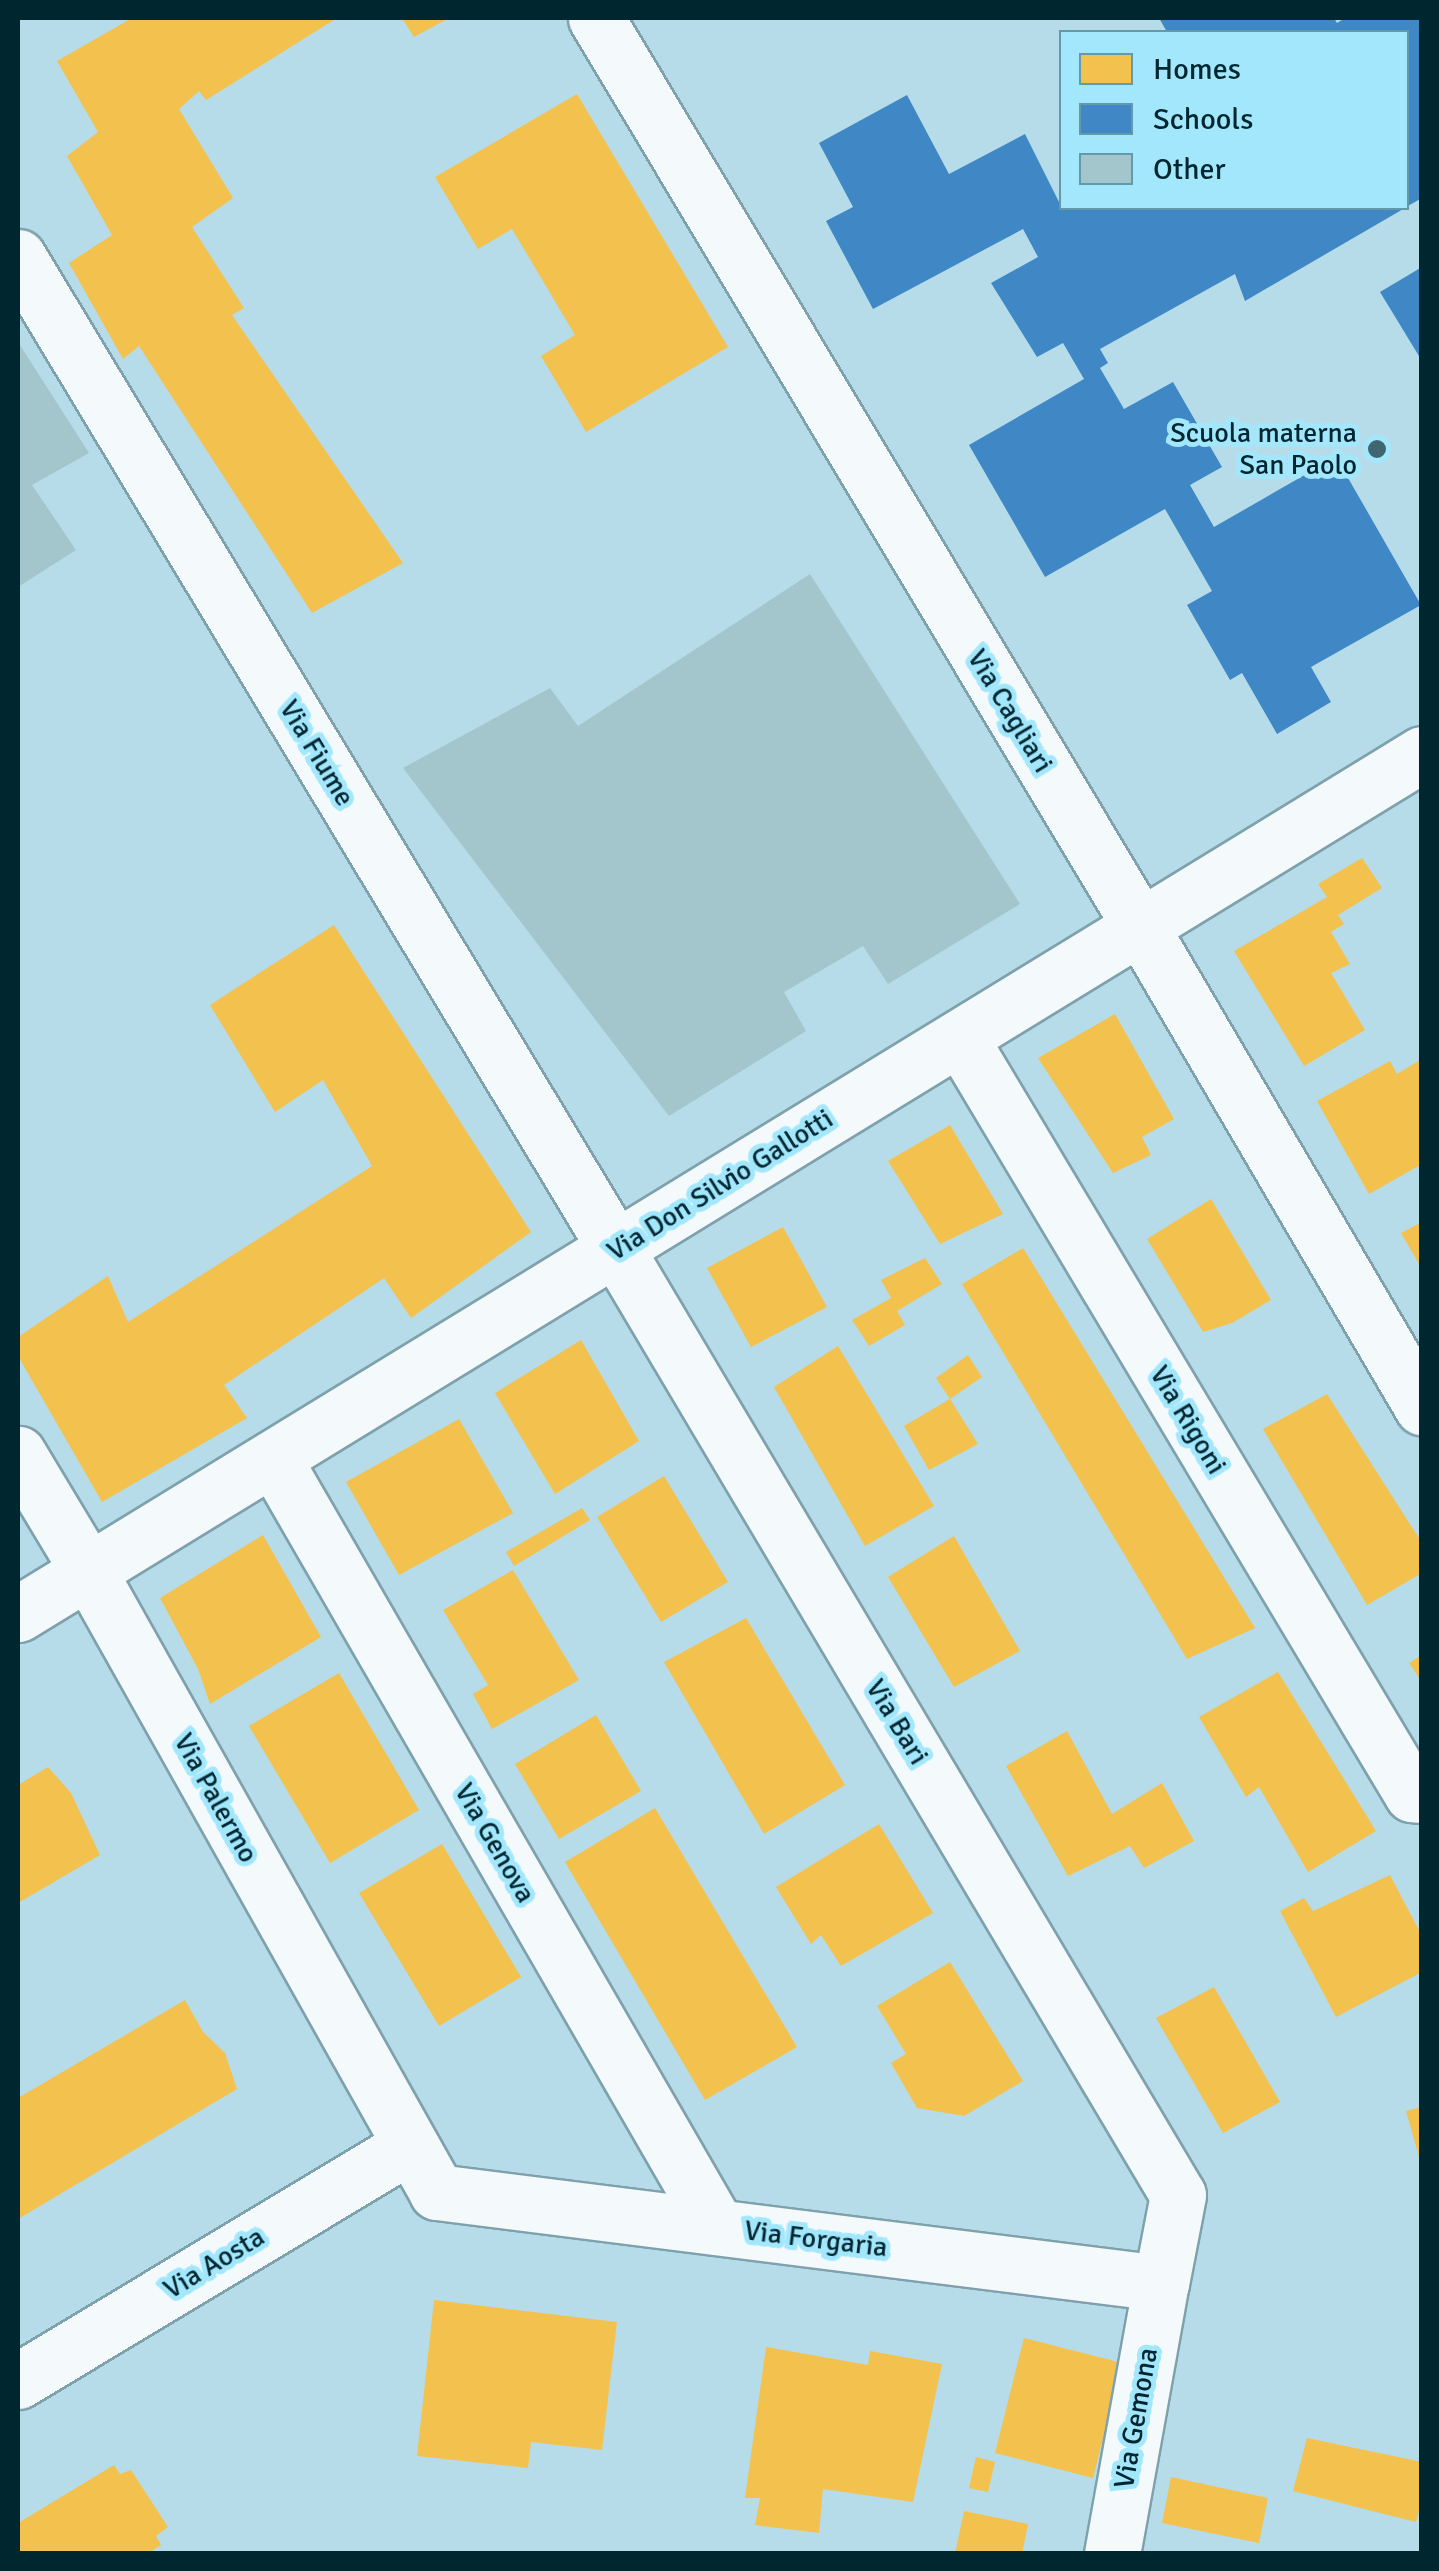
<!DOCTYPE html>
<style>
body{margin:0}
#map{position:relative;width:1439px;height:2571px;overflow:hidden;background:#b7dce9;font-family:Signika,sans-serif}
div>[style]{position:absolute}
.homes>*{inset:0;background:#f2c14e}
.schools>*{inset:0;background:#3f88c5}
.building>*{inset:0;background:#a3c6cd}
.roads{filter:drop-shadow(2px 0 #7ea1ac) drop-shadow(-2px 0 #7ea1ac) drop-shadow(0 2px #7ea1ac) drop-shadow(0 -2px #7ea1ac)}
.minor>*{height:55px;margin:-27.5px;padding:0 27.5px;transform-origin:27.5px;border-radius:27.5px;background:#f4fafc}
.dots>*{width:28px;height:28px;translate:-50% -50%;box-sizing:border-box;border:5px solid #a3e7fd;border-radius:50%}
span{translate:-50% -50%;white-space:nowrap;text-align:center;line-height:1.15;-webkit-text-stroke:10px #a3e7fd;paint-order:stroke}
.poi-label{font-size:28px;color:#002630}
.right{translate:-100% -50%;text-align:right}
.street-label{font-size:28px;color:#002630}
.frame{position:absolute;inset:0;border:20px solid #002630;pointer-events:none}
.legend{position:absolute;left:1059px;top:30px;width:350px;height:180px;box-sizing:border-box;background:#a3e7fd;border:2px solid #629aab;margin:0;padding:12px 18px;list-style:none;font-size:30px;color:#002630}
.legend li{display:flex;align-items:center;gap:20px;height:50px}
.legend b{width:50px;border:2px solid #629aab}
</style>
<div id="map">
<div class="homes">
<i style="clip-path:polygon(132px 18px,337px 18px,206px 100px,199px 91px,179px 109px,233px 198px,192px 227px,244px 308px,232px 315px,403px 563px,312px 613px,139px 346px,123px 359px,69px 263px,112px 235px,67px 156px,98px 132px,57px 61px)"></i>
<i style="clip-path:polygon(402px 18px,449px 18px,414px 37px)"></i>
<i style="clip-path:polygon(577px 94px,728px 347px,586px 432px,541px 356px,575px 335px,512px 229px,478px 249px,435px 177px)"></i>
<i style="clip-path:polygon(1362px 858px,1382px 888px,1338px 915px,1344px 924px,1331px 932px,1350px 964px,1331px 973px,1365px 1030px,1304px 1066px,1234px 951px,1327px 897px,1318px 884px)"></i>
<i style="clip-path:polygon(334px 925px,531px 1232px,411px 1318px,384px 1278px,224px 1385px,247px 1418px,102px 1502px,18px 1356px,18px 1337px,108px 1276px,128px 1322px,372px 1166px,323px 1080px,275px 1112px,210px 1005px)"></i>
<i style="clip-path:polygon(1115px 1014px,1174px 1119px,1142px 1137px,1151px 1155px,1113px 1173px,1038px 1058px)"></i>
<i style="clip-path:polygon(1422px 1059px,1422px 1164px,1369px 1194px,1317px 1101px,1390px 1061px,1397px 1074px)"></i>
<i style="clip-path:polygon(950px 1125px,1003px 1214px,940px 1244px,888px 1161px)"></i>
<i style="clip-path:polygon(1211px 1199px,1271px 1300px,1232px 1323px,1203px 1332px,1147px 1239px)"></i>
<i style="clip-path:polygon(1422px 1222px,1422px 1269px,1401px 1233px)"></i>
<i style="clip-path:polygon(783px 1227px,827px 1307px,751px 1347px,707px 1268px)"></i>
<i style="clip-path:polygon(1023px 1248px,1255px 1628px,1187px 1659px,962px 1284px)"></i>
<i style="clip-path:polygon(925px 1258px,942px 1284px,897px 1311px,905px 1325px,869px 1346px,852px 1320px,891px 1298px,881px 1280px)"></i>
<i style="clip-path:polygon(581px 1340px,639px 1441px,555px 1494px,495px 1393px)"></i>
<i style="clip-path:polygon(838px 1346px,934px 1506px,865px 1546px,774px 1387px)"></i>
<i style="clip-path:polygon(968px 1355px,982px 1377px,950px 1399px,936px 1378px)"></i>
<i style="clip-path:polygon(1327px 1394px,1422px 1543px,1422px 1573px,1367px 1605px,1263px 1429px)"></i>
<i style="clip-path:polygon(950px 1399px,978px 1444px,929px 1470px,904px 1426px)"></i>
<i style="clip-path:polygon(459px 1419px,513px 1513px,399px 1575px,346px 1482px)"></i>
<i style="clip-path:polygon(664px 1476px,728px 1582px,661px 1622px,597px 1517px)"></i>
<i style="clip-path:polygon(582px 1508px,590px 1520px,514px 1566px,506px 1552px)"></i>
<i style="clip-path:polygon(263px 1535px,321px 1637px,210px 1704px,198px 1669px,160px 1598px)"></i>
<i style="clip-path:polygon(954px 1536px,1020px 1651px,954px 1687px,888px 1577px)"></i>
<i style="clip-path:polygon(513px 1570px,579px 1680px,492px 1729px,473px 1694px,488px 1685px,443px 1610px)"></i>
<i style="clip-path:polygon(746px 1618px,845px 1785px,764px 1834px,664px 1662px)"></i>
<i style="clip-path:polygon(1422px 1655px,1422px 1682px,1409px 1663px)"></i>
<i style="clip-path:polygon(1278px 1672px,1376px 1831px,1308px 1872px,1259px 1787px,1246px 1797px,1199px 1717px)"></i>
<i style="clip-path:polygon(339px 1673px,419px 1810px,330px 1863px,249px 1726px)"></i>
<i style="clip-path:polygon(596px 1715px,641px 1791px,559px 1839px,515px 1764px)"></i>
<i style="clip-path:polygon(1067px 1731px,1112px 1814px,1162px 1783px,1194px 1841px,1144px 1868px,1130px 1846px,1068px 1876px,1006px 1766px)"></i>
<i style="clip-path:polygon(48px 1767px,71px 1793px,100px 1855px,18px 1903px,18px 1785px)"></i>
<i style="clip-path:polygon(655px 1808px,797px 2047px,705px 2100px,565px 1862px)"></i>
<i style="clip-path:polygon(879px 1824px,933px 1913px,841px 1966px,821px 1935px,811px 1944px,776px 1887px)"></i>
<i style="clip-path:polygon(442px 1844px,521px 1977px,439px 2026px,359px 1893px)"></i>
<i style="clip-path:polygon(1390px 1875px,1422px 1936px,1422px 1972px,1336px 2017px,1280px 1911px,1304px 1898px,1313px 1911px)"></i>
<i style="clip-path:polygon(950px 1962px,1023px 2081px,964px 2116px,917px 2108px,891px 2063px,906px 2054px,877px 2006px)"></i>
<i style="clip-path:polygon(1214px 1987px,1280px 2102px,1223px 2133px,1156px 2018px)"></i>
<i style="clip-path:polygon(185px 2000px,203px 2032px,225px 2053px,237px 2089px,18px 2219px,18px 2098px)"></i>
<i style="clip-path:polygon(1422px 2107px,1422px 2160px,1420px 2160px,1406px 2111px)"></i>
<i style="clip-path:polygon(434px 2300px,617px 2322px,602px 2450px,531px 2442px,528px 2468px,417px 2456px)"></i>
<i style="clip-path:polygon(1024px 2338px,1122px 2363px,1093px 2478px,995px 2453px)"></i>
<i style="clip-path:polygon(766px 2347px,868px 2365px,870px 2351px,942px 2364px,913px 2502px,823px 2489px,819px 2533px,755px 2525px,760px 2498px,745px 2498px)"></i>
<i style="clip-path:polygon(1307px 2438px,1422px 2462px,1422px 2500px,1416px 2522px,1293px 2491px)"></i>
<i style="clip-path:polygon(976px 2457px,995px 2462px,988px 2492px,969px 2488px)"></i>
<i style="clip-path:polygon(114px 2465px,120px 2474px,131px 2470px,168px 2527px,156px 2536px,161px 2545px,147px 2554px,18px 2554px,18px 2523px)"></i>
<i style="clip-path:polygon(1171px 2477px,1268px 2498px,1259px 2543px,1162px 2523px)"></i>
<i style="clip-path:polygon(964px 2511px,1028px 2524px,1022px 2554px,955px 2554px)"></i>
</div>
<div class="schools">
<i style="clip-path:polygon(1159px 18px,1334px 18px,1337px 23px,1345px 18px,1422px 18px,1422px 198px,1406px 207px,1406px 32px,1167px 32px)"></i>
<i style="clip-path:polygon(907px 95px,949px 174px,1025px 134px,1062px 208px,1405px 208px,1245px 301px,1235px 274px,1100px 349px,1108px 363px,1100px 368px,1124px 409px,1173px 382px,1222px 467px,1190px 485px,1214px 527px,1336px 457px,1421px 605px,1311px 667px,1331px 702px,1277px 734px,1242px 673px,1230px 680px,1187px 605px,1212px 591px,1165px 509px,1045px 577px,969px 445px,1084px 379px,1063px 343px,1037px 357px,991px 283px,1038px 257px,1023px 229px,873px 309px,826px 221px,853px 207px,819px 143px)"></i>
<i style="clip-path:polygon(1422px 267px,1422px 361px,1380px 292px)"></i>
</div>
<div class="building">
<i style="clip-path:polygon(18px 342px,89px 453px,32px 485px,76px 550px,18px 587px)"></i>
<i style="clip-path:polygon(810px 574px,1020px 904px,888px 984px,863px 946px,784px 992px,806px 1031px,669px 1116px,403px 768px,550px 688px,578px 726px)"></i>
</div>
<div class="roads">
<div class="minor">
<i style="left:596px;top:18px;width:1058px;rotate:59.07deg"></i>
<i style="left:1140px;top:926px;width:558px;rotate:59.62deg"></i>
<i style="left:18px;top:257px;width:1158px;rotate:58.92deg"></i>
<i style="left:616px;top:1249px;width:1100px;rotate:59.29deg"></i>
<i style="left:1178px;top:2195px;width:90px;rotate:100.9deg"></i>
<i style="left:1161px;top:2283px;width:730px;rotate:-172.84deg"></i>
<i style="left:437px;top:2192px;width:711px;rotate:-119.31deg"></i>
<i style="left:89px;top:1572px;width:138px;rotate:-121deg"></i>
<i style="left:960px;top:1038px;width:881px;rotate:59.13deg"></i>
<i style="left:1412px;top:1794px;width:10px;rotate:6deg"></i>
<i style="left:273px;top:1458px;width:888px;rotate:60deg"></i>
<i style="left:18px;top:1614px;width:1646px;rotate:-31.49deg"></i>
<i style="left:18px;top:2381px;width:458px;rotate:-31deg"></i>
<i style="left:1112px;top:2554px;width:275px;rotate:-79.8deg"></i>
</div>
</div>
<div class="dots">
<i style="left:1377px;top:449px;background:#406671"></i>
</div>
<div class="poi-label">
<span class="right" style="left:1357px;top:449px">Scuola materna<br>San Paolo</span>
</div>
<div class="street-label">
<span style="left:1010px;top:711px;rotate:59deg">Via Cagliari</span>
<span style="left:317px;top:753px;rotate:59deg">Via Fiume</span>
<span style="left:720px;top:1185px;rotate:-32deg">Via Don Silvio Gallotti</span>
<span style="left:1188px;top:1420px;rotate:59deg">Via Rigoni</span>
<span style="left:897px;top:1722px;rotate:59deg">Via Bari</span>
<span style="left:216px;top:1798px;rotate:61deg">Via Palermo</span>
<span style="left:495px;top:1843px;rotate:60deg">Via Genova</span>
<span style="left:816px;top:2239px;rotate:7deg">Via Forgaria</span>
<span style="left:214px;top:2263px;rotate:-31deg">Via Aosta</span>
<span style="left:1136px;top:2418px;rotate:-80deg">Via Gemona</span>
</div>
<div class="frame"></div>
<ul class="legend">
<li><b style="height:28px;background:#f2c14e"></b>Homes</li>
<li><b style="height:28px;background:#3f88c5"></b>Schools</li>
<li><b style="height:28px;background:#a3c6cd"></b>Other</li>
</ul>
</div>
